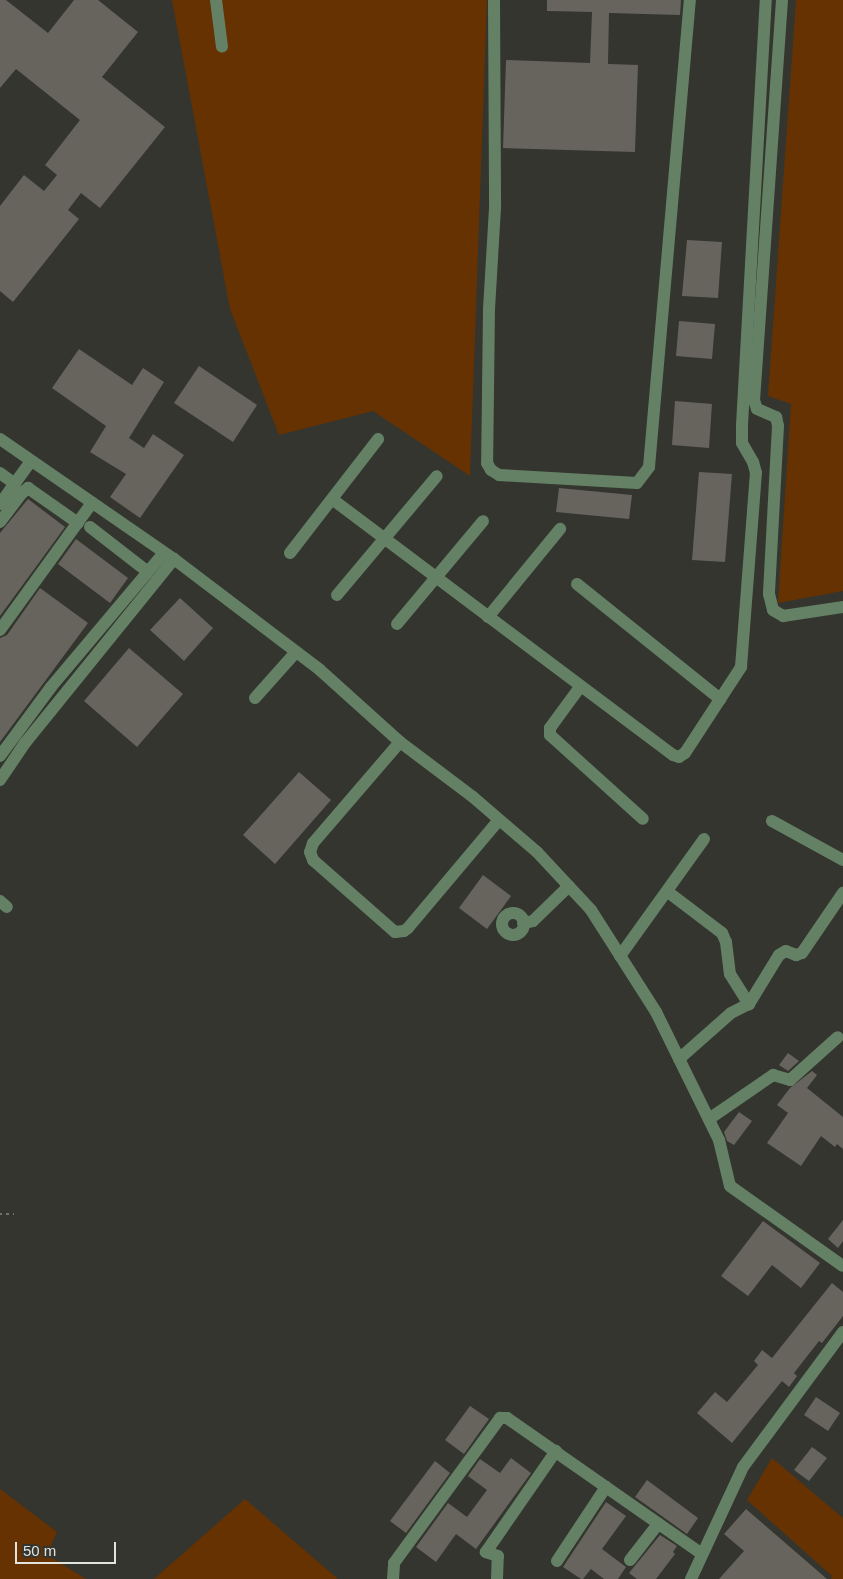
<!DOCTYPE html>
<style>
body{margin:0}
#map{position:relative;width:843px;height:1579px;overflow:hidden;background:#33352e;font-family:Arial,sans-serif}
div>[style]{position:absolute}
.green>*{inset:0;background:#673202}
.building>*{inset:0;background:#67645e}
.path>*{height:2.5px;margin-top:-1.25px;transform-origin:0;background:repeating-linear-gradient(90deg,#70716b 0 2.5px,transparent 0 6.5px)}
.minor>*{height:12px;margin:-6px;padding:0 6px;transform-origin:6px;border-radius:6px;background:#648165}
.minor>.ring{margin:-6px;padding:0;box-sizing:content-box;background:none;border:12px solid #648165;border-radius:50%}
span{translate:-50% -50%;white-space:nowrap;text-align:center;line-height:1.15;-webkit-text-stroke:4px #33352e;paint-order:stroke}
.scale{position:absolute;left:15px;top:1542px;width:101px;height:22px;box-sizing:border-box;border:2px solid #e2e3df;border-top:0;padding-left:6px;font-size:15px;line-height:18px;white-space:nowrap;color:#e2e3df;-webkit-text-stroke:4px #33352e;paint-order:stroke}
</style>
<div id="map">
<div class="green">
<i style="clip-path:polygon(172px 0,487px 0,470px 476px,373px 411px,279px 435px,230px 309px)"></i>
<i style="clip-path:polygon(796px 0,843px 0,843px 591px,778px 603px,791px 404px,768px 396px)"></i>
<i style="clip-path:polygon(772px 1458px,843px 1518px,843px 1579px,831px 1579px,832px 1576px,747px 1500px)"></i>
<i style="clip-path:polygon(0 1489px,57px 1532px,47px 1555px,86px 1579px,0 1579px)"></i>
<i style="clip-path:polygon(245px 1499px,338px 1579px,154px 1579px)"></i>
</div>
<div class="building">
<i style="clip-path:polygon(0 0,6px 0,48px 33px,74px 0,98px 0,138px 32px,102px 77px,165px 127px,100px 208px,81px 193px,68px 210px,79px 219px,13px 302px,0 291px,0 206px,24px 175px,44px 191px,57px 175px,45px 165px,80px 120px,16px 69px,0 88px)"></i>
<i style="clip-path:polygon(547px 0,681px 0,680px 15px,609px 13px,608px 64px,638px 65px,635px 152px,503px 148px,506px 60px,590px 63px,592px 12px,547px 11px)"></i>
<i style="clip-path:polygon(687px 240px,722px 242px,718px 298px,682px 296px)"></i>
<i style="clip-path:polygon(679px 321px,715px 324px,712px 359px,676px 356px)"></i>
<i style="clip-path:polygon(79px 349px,132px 385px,143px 368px,164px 382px,129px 438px,144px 448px,153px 434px,184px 455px,140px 518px,110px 497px,126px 474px,90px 452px,106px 426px,52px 388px)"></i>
<i style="clip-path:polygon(199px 366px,257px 405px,233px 442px,174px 403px)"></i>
<i style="clip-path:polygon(675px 401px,712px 404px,709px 448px,672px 445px)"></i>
<i style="clip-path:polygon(699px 472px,732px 474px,725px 562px,692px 560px)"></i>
<i style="clip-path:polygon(559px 488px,632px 495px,629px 519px,556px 512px)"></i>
<i style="clip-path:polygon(28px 499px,65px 527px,0 616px,0 533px)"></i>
<i style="clip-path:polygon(76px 539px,128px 578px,110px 603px,58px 564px)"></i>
<i style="clip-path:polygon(40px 588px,88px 623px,0 742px,0 638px,7px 635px)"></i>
<i style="clip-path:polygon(180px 598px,213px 628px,184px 661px,150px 630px)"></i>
<i style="clip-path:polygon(129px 648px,183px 694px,137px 747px,84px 701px)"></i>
<i style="clip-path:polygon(299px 772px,331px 800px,275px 864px,243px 835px)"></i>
<i style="clip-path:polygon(483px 875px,511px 896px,487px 929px,459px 908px)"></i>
<i style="clip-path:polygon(788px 1053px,799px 1061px,788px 1071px,779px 1065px)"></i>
<i style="clip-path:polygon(812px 1071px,817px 1075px,807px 1088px,843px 1117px,843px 1149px,837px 1144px,835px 1147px,821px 1136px,801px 1166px,767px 1143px,788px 1113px,777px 1105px,790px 1088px)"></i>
<i style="clip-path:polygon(739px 1112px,752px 1121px,734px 1145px,727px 1141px,724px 1132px)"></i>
<i style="clip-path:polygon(843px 1220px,843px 1241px,838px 1248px,828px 1239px)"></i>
<i style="clip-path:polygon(763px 1221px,820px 1263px,801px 1288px,772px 1265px,748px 1296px,721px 1276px)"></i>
<i style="clip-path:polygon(832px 1283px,843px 1292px,843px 1316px,822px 1343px,819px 1341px,794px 1373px,797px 1376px,789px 1387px,782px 1381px,732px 1443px,697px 1413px,715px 1392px,727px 1402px,758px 1365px,754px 1361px,762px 1350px,772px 1358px)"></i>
<i style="clip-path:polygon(816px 1397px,840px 1413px,828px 1431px,804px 1415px)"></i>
<i style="clip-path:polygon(470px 1406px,489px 1419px,464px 1454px,445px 1440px)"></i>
<i style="clip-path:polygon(812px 1447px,827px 1458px,809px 1481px,794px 1470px)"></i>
<i style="clip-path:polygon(511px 1458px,531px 1473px,476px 1549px,456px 1534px,436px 1562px,416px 1547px,448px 1503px,467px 1517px,487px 1490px,468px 1476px,480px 1459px,500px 1473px)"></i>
<i style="clip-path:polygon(435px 1461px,450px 1473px,406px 1533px,390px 1521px)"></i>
<i style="clip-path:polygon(647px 1480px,698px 1518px,687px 1534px,635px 1497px)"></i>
<i style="clip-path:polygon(606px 1502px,626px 1516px,602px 1549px,626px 1567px,618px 1579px,604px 1579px,591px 1569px,583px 1579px,581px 1579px,563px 1567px)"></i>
<i style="clip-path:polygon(746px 1509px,827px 1579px,719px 1579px,744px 1551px,724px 1534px)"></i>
<i style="clip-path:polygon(660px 1535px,677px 1546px,673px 1552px,675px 1554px,656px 1579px,637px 1579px,629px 1573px)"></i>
</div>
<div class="path">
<i style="left:0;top:1214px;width:14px"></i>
</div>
<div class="minor">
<i style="left:216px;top:0;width:47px;rotate:82.7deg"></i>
<i style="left:494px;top:0;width:208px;rotate:89.7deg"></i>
<i style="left:495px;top:208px;width:101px;rotate:93.4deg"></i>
<i style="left:489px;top:309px;width:154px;rotate:90.7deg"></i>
<i style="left:487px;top:463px;width:8px;rotate:60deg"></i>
<i style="left:491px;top:470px;width:9px;rotate:32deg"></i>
<i style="left:499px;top:475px;width:138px;rotate:3.3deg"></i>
<i style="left:637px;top:483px;width:20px;rotate:-53deg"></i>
<i style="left:649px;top:467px;width:469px;rotate:-85deg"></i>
<i style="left:782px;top:0;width:401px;rotate:94deg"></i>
<i style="left:754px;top:400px;width:9px;rotate:72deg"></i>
<i style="left:757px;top:409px;width:21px;rotate:23deg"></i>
<i style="left:776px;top:417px;width:9px;rotate:77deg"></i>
<i style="left:778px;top:426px;width:168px;rotate:93.1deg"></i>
<i style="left:769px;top:594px;width:16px;rotate:76deg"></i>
<i style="left:773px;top:610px;width:12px;rotate:31deg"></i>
<i style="left:783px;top:616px;width:61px;rotate:-8.5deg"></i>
<i style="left:0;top:439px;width:211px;rotate:34.6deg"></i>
<i style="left:174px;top:559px;width:183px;rotate:37.2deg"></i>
<i style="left:320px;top:670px;width:108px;rotate:42deg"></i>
<i style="left:400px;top:742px;width:91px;rotate:37deg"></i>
<i style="left:473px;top:797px;width:84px;rotate:40.7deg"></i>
<i style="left:537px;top:852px;width:79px;rotate:47deg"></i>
<i style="left:591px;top:910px;width:121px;rotate:57.5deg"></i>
<i style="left:656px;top:1012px;width:143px;rotate:63.8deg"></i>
<i style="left:719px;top:1140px;width:47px;rotate:76.6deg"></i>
<i style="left:730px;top:1186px;width:138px;rotate:35.3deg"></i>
<i style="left:0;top:473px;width:19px;rotate:36deg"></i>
<i style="left:332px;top:499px;width:426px;rotate:36.9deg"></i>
<i style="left:673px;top:755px;width:6px;rotate:18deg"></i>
<i style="left:679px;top:757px;width:7px;rotate:-34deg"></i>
<i style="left:685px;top:753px;width:103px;rotate:-56.9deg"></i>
<i style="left:741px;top:667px;width:195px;rotate:-85.6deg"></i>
<i style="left:756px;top:473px;width:11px;rotate:-105deg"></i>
<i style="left:753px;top:462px;width:22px;rotate:-120deg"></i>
<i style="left:742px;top:443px;width:18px;rotate:-90deg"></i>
<i style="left:742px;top:425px;width:426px;rotate:-86.8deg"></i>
<i style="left:0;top:504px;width:53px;rotate:-54.2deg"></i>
<i style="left:0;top:522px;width:34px;rotate:-53deg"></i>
<i style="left:20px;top:495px;width:11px;rotate:-41deg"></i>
<i style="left:28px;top:488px;width:61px;rotate:35deg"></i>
<i style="left:90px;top:527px;width:73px;rotate:37.8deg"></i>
<i style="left:290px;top:553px;width:144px;rotate:-52.3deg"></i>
<i style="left:577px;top:584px;width:184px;rotate:38.8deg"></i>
<i style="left:337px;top:595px;width:155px;rotate:-50deg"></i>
<i style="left:488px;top:617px;width:114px;rotate:-50.7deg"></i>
<i style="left:397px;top:624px;width:134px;rotate:-50.1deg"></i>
<i style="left:0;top:630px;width:157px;rotate:-54.1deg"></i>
<i style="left:580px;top:687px;width:51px;rotate:126.2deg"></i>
<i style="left:550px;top:728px;width:7px;rotate:90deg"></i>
<i style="left:550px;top:735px;width:125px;rotate:42.1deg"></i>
<i style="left:255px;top:698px;width:62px;rotate:-48.3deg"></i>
<i style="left:400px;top:742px;width:133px;rotate:130.7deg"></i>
<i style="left:313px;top:843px;width:9px;rotate:108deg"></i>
<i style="left:310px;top:852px;width:9px;rotate:69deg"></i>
<i style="left:313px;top:860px;width:109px;rotate:41.3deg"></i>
<i style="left:395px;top:932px;width:9px;rotate:-6deg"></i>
<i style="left:404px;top:931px;width:5px;rotate:-37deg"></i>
<i style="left:408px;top:928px;width:141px;rotate:-49.9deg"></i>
<i style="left:0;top:756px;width:86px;rotate:-53.5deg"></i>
<i style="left:51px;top:687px;width:175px;rotate:-49.9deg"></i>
<i style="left:0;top:780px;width:45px;rotate:-56deg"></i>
<i style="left:25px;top:743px;width:237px;rotate:-51deg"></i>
<i style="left:772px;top:821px;width:81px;rotate:28.8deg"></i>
<i style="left:668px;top:892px;width:68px;rotate:37.2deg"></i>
<i style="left:722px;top:933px;width:10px;rotate:66deg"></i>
<i style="left:726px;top:942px;width:32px;rotate:83deg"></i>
<i style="left:730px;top:974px;width:36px;rotate:58deg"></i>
<i style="left:0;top:901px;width:9px;rotate:41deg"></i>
<i class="ring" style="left:502px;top:913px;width:10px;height:10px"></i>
<i style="left:523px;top:923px;width:10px;rotate:-11deg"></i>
<i style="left:533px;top:921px;width:50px;rotate:-44.2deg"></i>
<i style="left:620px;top:956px;width:144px;rotate:-54.3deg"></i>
<i style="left:679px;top:1059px;width:69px;rotate:-41.5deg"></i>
<i style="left:731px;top:1013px;width:20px;rotate:-27deg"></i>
<i style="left:749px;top:1004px;width:57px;rotate:-58.5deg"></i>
<i style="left:779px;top:955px;width:8px;rotate:-30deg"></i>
<i style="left:786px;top:951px;width:11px;rotate:22deg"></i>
<i style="left:796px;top:955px;width:6px;rotate:-18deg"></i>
<i style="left:802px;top:953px;width:73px;rotate:-55.7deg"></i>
<i style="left:709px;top:1119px;width:78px;rotate:-34.5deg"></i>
<i style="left:773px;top:1075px;width:18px;rotate:16deg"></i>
<i style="left:790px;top:1080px;width:64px;rotate:-41.9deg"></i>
<i style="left:630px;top:1560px;width:46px;rotate:-52.1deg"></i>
<i style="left:557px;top:1561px;width:89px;rotate:-56.5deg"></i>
<i style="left:393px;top:1579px;width:16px;rotate:-86deg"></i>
<i style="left:394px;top:1563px;width:180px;rotate:-53.8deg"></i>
<i style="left:500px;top:1418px;width:7px"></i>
<i style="left:507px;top:1418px;width:238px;rotate:34.9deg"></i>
<i style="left:497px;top:1579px;width:23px;rotate:-88deg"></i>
<i style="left:498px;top:1556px;width:13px;rotate:-162deg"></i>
<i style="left:486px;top:1552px;width:123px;rotate:-55.3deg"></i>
<i style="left:691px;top:1579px;width:123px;rotate:-65.1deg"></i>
<i style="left:743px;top:1467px;width:168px;rotate:-53.5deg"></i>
</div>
<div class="scale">50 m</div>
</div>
